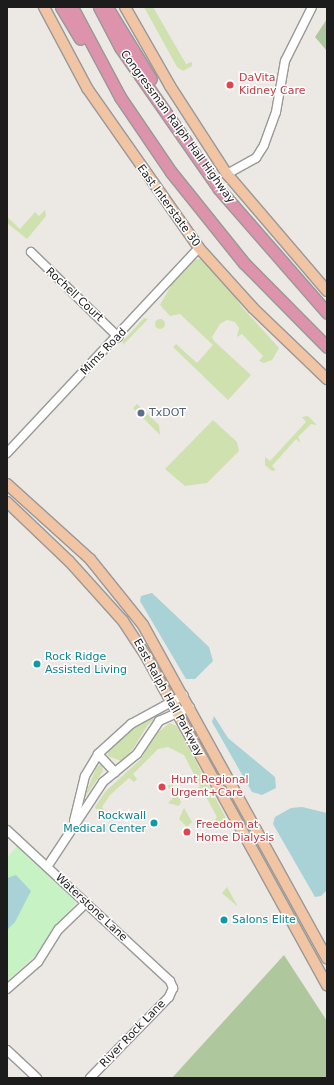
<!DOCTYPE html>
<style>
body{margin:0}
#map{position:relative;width:334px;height:1085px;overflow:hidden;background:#ece8e3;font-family:"DejaVu Sans",sans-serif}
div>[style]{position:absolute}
.grass>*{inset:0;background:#cfe1ae}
.round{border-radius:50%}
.forest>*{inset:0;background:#afc79c}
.park>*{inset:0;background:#c7f2c4}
.water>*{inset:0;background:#a8d2d5}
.roads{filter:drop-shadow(1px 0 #999) drop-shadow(-1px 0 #999) drop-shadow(0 1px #999) drop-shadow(0 -1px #999)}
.minor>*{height:8px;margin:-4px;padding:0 4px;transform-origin:4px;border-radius:4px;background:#fff}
.major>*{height:10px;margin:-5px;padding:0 5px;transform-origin:5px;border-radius:5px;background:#f1c4a3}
.highway>*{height:11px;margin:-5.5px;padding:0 5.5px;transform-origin:5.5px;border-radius:5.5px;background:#dc93ab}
.dots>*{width:11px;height:11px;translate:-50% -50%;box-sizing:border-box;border:2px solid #fff;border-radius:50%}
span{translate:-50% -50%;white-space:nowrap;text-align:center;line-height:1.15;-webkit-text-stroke:3px #fff;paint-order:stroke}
.health-label{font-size:11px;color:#be3a42}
.left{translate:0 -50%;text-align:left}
.street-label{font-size:11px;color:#1c1c1c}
.service-label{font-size:11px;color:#4e5e75}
.culture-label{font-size:11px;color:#0d838f}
.right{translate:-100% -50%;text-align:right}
.frame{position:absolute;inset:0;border:8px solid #1c1c1c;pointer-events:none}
</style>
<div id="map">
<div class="grass">
<i style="clip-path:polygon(144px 7px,153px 7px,186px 64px,192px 62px,192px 66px,183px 71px,177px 67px)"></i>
<i style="clip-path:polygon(45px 210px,46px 216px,27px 239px,7px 223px,7px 217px,20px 229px,35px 212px,39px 216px)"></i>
<i style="clip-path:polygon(201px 259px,216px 270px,242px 307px,279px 348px,272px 360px,264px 363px,259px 361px,263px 356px,242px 334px,237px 337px,239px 328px,235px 322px,227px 320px,220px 324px,212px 337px,214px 341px,251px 375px,228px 400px,173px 347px,176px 344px,197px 363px,213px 345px,180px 314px,170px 316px,160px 305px,182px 266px,189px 260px)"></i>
<i style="clip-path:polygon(144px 318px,148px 319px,123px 345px,123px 341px)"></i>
<i class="round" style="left:155px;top:319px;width:10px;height:10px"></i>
<i style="clip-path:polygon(137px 404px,159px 425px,160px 435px,133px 408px)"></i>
<i style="clip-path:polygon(308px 416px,317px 425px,311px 424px,298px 437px,301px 443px,296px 439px,272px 466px,276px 470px,272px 471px,265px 465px,265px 457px,270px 461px,306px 422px,302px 417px)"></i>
<i style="clip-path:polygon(213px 420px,237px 442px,239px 451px,207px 483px,185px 486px,165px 469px)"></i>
<i style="clip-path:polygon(166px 708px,147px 726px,133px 749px,121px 761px,108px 756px,108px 749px,134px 725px)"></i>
<i style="clip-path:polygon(170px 723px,177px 726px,226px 818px,224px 821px,213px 823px,217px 817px,202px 789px,195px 791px,200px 786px,184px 755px,168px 747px,158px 749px,133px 774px,137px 779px,134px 782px,129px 778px,110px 795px,102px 807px,106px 813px,98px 812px,95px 807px,105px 792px,141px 759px,154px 735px)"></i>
<i style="clip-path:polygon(102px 764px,103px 771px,83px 800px,97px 766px)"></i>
<i style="clip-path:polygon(172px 784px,181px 802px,179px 806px,168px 803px,176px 795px,167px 786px)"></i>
<i style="clip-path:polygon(184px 808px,192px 822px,187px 827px,179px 819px)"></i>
<i style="clip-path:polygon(227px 887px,237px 905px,237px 906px,222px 893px)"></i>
</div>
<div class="forest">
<i style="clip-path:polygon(327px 19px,327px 51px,315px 37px)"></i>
<i style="clip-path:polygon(284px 955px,327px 1021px,327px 1078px,172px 1078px)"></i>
</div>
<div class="park">
<i style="clip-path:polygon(17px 846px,77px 901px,36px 955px,7px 981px,7px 858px)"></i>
</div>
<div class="water">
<i style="clip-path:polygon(152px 593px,209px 647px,213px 661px,195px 679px,186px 679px,140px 601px,141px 596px)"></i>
<i style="clip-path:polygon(214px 716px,228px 738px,275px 777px,276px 788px,262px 795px,252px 792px,212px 722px)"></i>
<i style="clip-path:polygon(302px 807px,327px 813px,327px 890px,321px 896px,315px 897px,273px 824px,275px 817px,291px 808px)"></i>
<i style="clip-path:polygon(16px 875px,31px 891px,15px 922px,7px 930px,7px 878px)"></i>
</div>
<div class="roads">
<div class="minor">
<i style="left:227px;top:174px;width:33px;rotate:-29deg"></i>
<i style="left:256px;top:158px;width:15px;rotate:-58deg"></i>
<i style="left:264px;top:145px;width:35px;rotate:-70deg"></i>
<i style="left:276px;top:112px;width:52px;rotate:-80deg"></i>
<i style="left:285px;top:61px;width:60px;rotate:-63.4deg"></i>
<i style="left:31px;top:252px;width:122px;rotate:44.3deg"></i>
<i style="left:7px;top:453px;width:281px;rotate:-46.9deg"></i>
<i style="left:98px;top:754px;width:25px;rotate:47deg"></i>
<i style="left:74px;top:821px;width:46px;rotate:-76.3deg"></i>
<i style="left:85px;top:776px;width:26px;rotate:-59deg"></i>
<i style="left:98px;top:754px;width:45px;rotate:-42.3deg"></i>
<i style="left:131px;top:724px;width:60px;rotate:-28.7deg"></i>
<i style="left:7px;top:830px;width:222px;rotate:42.8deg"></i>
<i style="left:170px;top:981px;width:8px;rotate:67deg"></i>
<i style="left:173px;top:988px;width:10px;rotate:114deg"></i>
<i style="left:169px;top:997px;width:113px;rotate:134.3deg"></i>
<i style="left:47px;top:867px;width:102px;rotate:-56.6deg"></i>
<i style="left:103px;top:782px;width:44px;rotate:-39.5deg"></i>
<i style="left:137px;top:754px;width:40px;rotate:-56deg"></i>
<i style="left:159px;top:721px;width:34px;rotate:-24deg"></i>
<i style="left:7px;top:989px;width:41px;rotate:-41.1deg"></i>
<i style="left:38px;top:962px;width:39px;rotate:-58deg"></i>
<i style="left:59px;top:929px;width:37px;rotate:-44deg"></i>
<i style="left:7px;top:1050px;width:41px;rotate:43deg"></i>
</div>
<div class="major">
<i style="left:44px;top:7px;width:92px;rotate:62deg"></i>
<i style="left:87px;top:88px;width:195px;rotate:55deg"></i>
<i style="left:199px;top:248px;width:81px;rotate:48deg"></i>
<i style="left:253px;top:308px;width:103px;rotate:43.8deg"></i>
<i style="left:125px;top:7px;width:91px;rotate:60.3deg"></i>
<i style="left:170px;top:86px;width:105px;rotate:57.1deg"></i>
<i style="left:227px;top:174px;width:154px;rotate:49.5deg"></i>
<i style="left:7px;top:484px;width:112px;rotate:42.1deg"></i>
<i style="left:90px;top:559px;width:85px;rotate:51.2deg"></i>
<i style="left:143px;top:625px;width:381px;rotate:61.1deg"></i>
<i style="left:7px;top:502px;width:86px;rotate:43.6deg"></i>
<i style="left:69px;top:561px;width:81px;rotate:48deg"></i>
<i style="left:123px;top:621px;width:42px;rotate:56.7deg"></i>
<i style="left:146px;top:656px;width:376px;rotate:61.2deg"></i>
</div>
<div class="highway">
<i style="left:61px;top:7px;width:37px;rotate:59deg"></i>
<i style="left:72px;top:7px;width:102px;rotate:61.9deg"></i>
<i style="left:120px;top:97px;width:91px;rotate:55.8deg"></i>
<i style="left:171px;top:172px;width:117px;rotate:51.3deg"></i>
<i style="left:244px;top:263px;width:118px;rotate:45.3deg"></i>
<i style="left:99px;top:7px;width:45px;rotate:62.3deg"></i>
<i style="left:120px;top:47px;width:173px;rotate:55.1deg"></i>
<i style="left:219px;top:189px;width:164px;rotate:48.9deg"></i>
<i style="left:107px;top:7px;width:84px;rotate:58.6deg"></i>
</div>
</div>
<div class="dots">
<i style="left:230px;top:85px;background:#e0444e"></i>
<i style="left:141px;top:413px;background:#5c6f8a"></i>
<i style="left:37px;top:664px;background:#0f9aa8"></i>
<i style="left:162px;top:787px;background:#e0444e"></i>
<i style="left:154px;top:823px;background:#0f9aa8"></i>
<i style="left:187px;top:832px;background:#e0444e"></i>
<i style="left:224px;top:920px;background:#0f9aa8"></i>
</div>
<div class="health-label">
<span class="left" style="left:239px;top:85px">DaVita<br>Kidney Care</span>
<span class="left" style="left:171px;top:787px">Hunt Regional<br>Urgent+Care</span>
<span class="left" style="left:196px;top:832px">Freedom at<br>Home Dialysis</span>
</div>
<div class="street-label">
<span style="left:177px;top:127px;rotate:54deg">Congressman Ralph Hall Highway</span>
<span style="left:168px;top:206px;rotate:54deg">East Interstate 30</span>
<span style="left:74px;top:295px;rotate:43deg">Rochell Court</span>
<span style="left:104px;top:352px;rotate:-46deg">Mims Road</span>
<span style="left:168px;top:698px;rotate:61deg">East Ralph Hall Parkway</span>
<span style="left:91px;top:908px;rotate:43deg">Waterstone Lane</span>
<span style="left:133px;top:1034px;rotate:-46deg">River Rock Lane</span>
</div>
<div class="service-label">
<span class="left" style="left:149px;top:413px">TxDOT</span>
</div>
<div class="culture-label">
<span class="left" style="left:45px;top:664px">Rock Ridge<br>Assisted Living</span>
<span class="right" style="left:146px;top:823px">Rockwall<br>Medical Center</span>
<span class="left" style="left:232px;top:920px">Salons Elite</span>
</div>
<div class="frame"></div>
</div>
